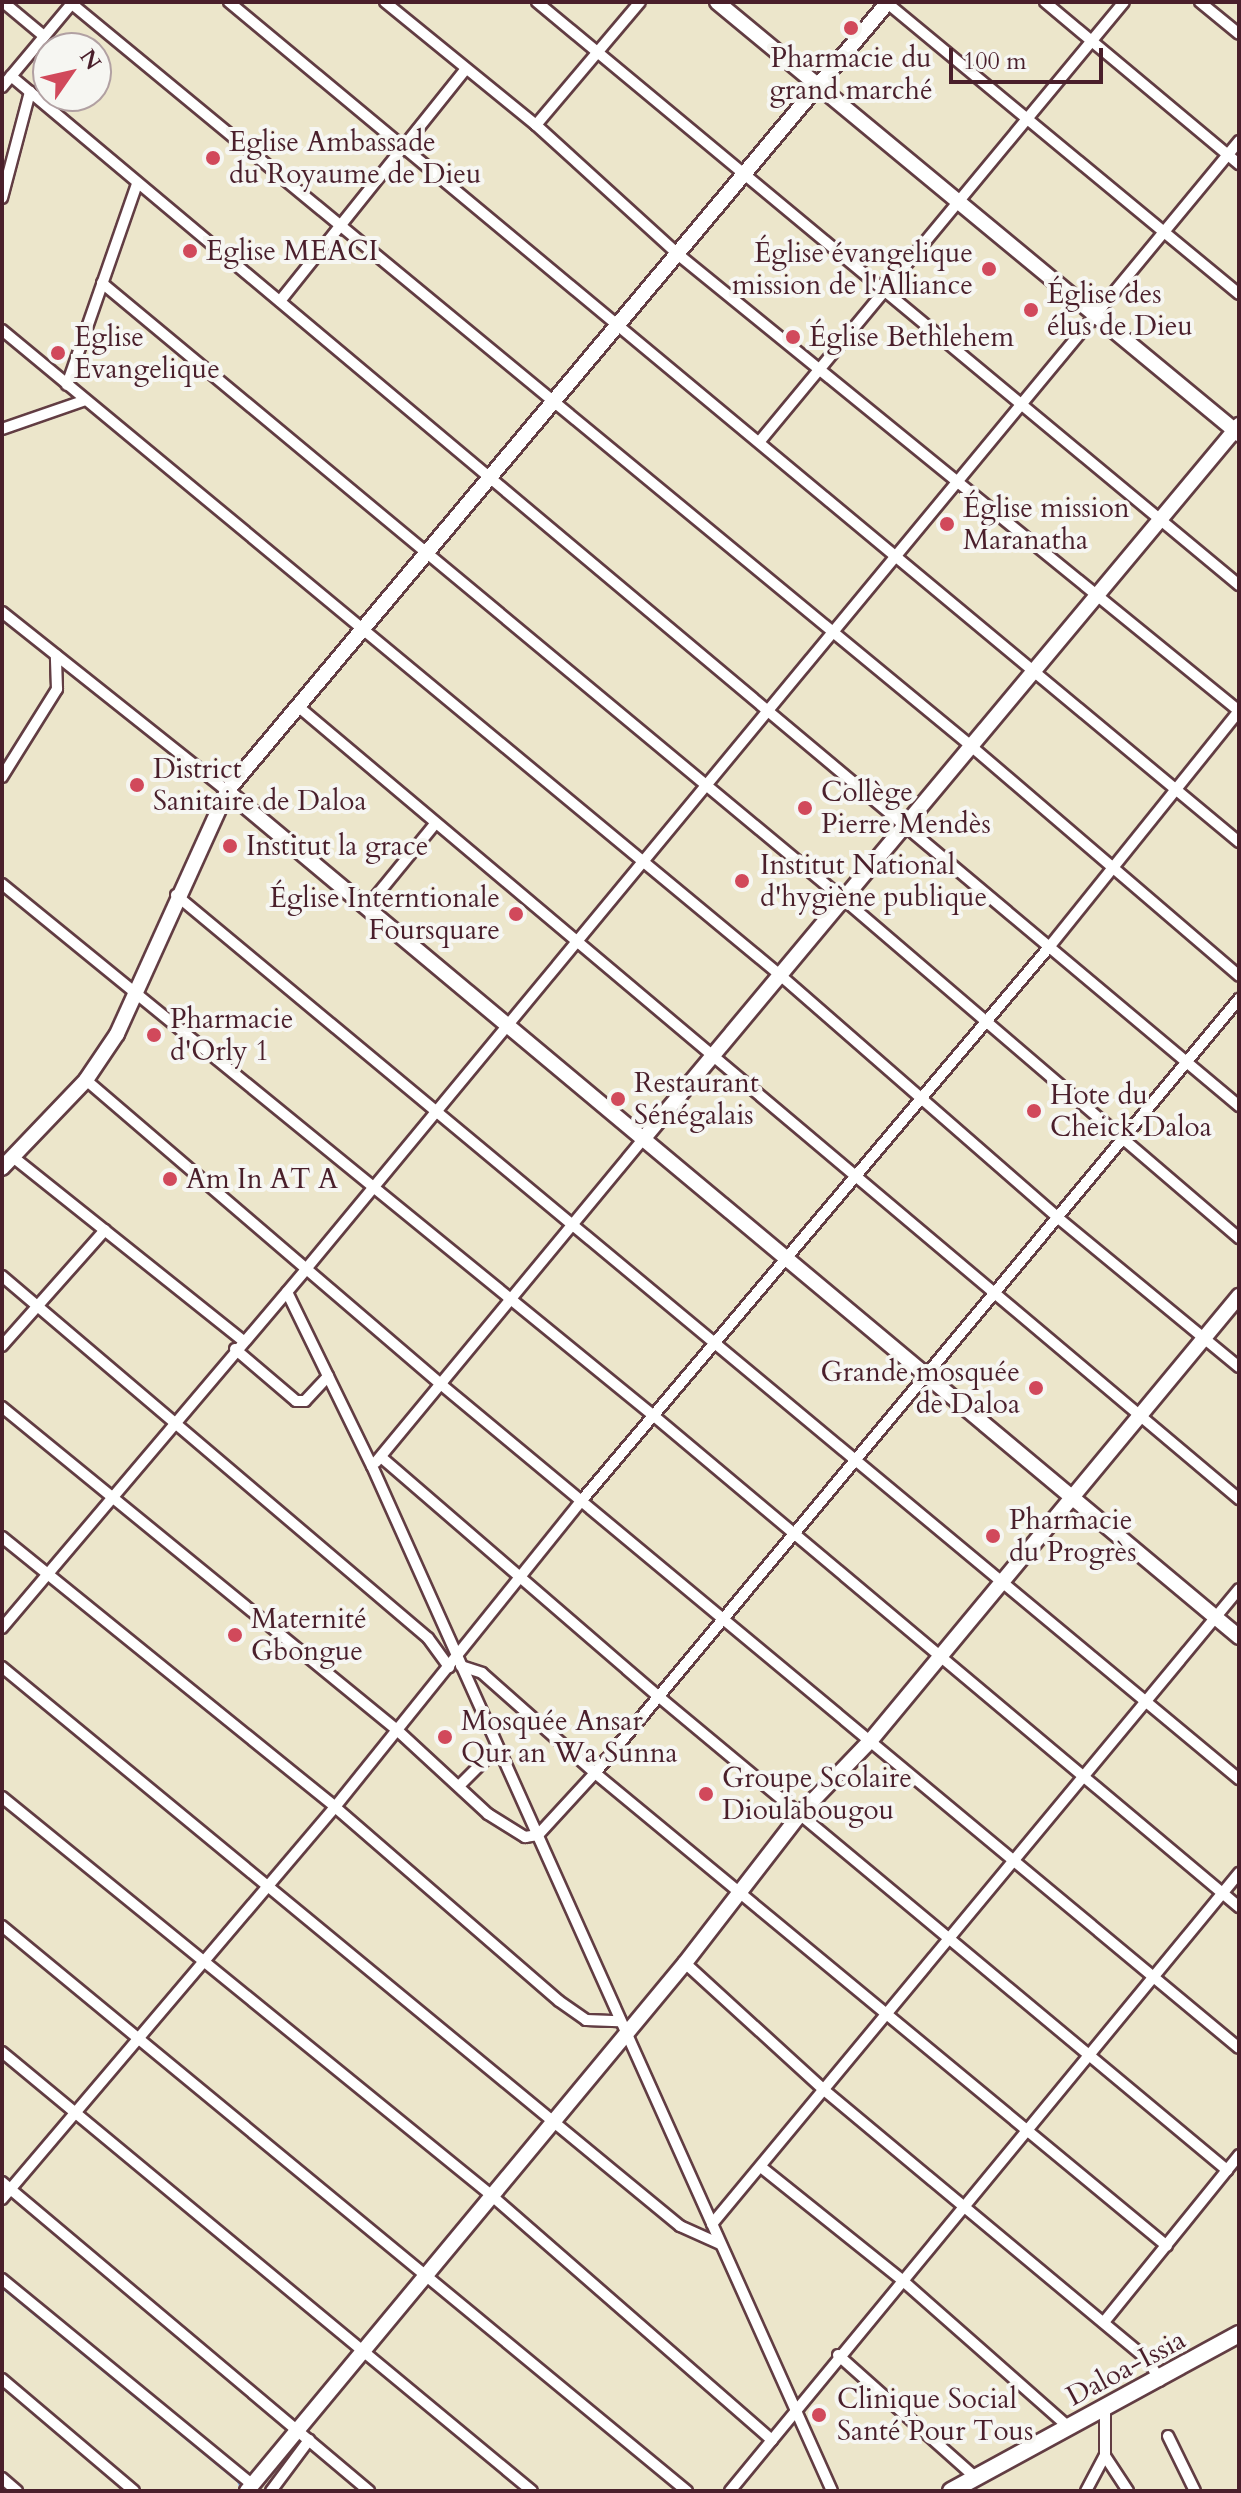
<!DOCTYPE html>
<meta charset="utf-8">
<style>
body{margin:0}
#map{position:relative;width:1241px;height:2493px;overflow:hidden;background:#ece6cb;font-family:Cardo,serif}
div>[style]{position:absolute}
.stream>*{height:3px;margin:-1.5px;padding:0 1.5px;transform-origin:1.5px;border-radius:1.5px;background:#83b2ee}
.roads{filter:drop-shadow(2px 0 #623d43) drop-shadow(-2px 0 #623d43) drop-shadow(0 2px #623d43) drop-shadow(0 -2px #623d43)}
.street>*{height:10px;margin:-5px;padding:0 5px;transform-origin:5px;border-radius:5px;background:#fff}
.secondary>*{height:14px;margin:-7px;padding:0 7px;transform-origin:7px;border-radius:7px;background:#fff}
.primary>*{height:16px;margin:-8px;padding:0 8px;transform-origin:8px;border-radius:8px;background:#fff}
.dots>*{width:22px;height:22px;translate:-50% -50%;box-sizing:border-box;border:4px solid #f6f6f2;border-radius:50%}
span{translate:-50% -50%;white-space:nowrap;text-align:center;line-height:1.15;-webkit-text-stroke:8px #f6f6f2;paint-order:stroke}
.poi-label{font-size:28px;color:#4a1f2b}
.left{translate:0 -50%;text-align:left}
.right{translate:-100% -50%;text-align:right}
.street-label{font-size:28px;color:#4a1f2b}
.frame{position:absolute;inset:0;border:4px solid #4a1f2b;pointer-events:none}
.north{position:absolute;left:32px;top:32px;width:80px;height:80px;box-sizing:border-box;background:#f6f6f2;border:2px solid #b1a0a2;border-radius:50%;rotate:56deg;font-size:22px;font-weight:700;line-height:32px;text-align:center;color:#4a1f2b}
.north::after{content:'';display:block;margin:auto;width:28px;height:36px;background:#d1495b;clip-path:polygon(50% 0,100% 100%,50% 72%,0 100%)}
.scale{position:absolute;left:949px;top:48px;width:154px;height:36px;box-sizing:border-box;border:4px solid #4a1f2b;border-top:0;padding-left:10px;font-size:24px;line-height:28px;white-space:nowrap;color:#4a1f2b;-webkit-text-stroke:6px #f6f6f2;paint-order:stroke}
</style>
<div id="map">
<div class="stream">
<i style="left:2px;top:2287px;width:306px;rotate:39.4deg"></i>
<i style="left:238px;top:2481px;width:11px;rotate:68deg"></i>
</div>
<div class="roads">
<div class="street">
<i style="left:3px;top:2px;width:53px;rotate:39.7deg"></i>
<i style="left:229px;top:2px;width:1314px;rotate:39.75deg"></i>
<i style="left:385px;top:2px;width:195px;rotate:39.2deg"></i>
<i style="left:536px;top:125px;width:195px;rotate:42.3deg"></i>
<i style="left:680px;top:256px;width:721px;rotate:39.14deg"></i>
<i style="left:537px;top:2px;width:913px;rotate:39.71deg"></i>
<i style="left:886px;top:2px;width:458px;rotate:39.6deg"></i>
<i style="left:1045px;top:2px;width:253px;rotate:39.9deg"></i>
<i style="left:1200px;top:2px;width:50px;rotate:39.4deg"></i>
<i style="left:72px;top:4px;width:1166px;rotate:39.53deg"></i>
<i style="left:971px;top:746px;width:353px;rotate:40.6deg"></i>
<i style="left:11px;top:76px;width:1603px;rotate:39.99deg"></i>
<i style="left:2px;top:87px;width:111px;rotate:-50.1deg"></i>
<i style="left:536px;top:125px;width:161px;rotate:-49.8deg"></i>
<i style="left:2px;top:198px;width:110px;rotate:-75.2deg"></i>
<i style="left:102px;top:283px;width:962px;rotate:39.73deg"></i>
<i style="left:842px;top:898px;width:523px;rotate:40.58deg"></i>
<i style="left:280px;top:301px;width:297px;rotate:-51.3deg"></i>
<i style="left:2px;top:330px;width:1011px;rotate:39.66deg"></i>
<i style="left:780px;top:975px;width:368px;rotate:41.1deg"></i>
<i style="left:1057px;top:1217px;width:236px;rotate:39.5deg"></i>
<i style="left:67px;top:385px;width:213px;rotate:-70.8deg"></i>
<i style="left:2px;top:429px;width:86px;rotate:-19.1deg"></i>
<i style="left:760px;top:441px;width:570px;rotate:-50.34deg"></i>
<i style="left:2px;top:612px;width:288px;rotate:38.5deg"></i>
<i style="left:300px;top:708px;width:1228px;rotate:40.11deg"></i>
<i style="left:2px;top:777px;width:104px;rotate:-58deg"></i>
<i style="left:57px;top:689px;width:34px;rotate:-92deg"></i>
<i style="left:2px;top:884px;width:842px;rotate:39.21deg"></i>
<i style="left:654px;top:1416px;width:764px;rotate:40.01deg"></i>
<i style="left:176px;top:895px;width:1383px;rotate:39.75deg"></i>
<i style="left:367px;top:907px;width:106px;rotate:-50.7deg"></i>
<i style="left:86px;top:1080px;width:470px;rotate:40.6deg"></i>
<i style="left:443px;top:1386px;width:1035px;rotate:39.75deg"></i>
<i style="left:13px;top:1157px;width:293px;rotate:38.6deg"></i>
<i style="left:2px;top:1276px;width:559px;rotate:40.36deg"></i>
<i style="left:428px;top:1638px;width:36px;rotate:54deg"></i>
<i style="left:287px;top:1292px;width:194px;rotate:64deg"></i>
<i style="left:372px;top:1466px;width:1123px;rotate:65.83deg"></i>
<i style="left:2px;top:1346px;width:155px;rotate:-48.4deg"></i>
<i style="left:235px;top:1349px;width:80px;rotate:40.4deg"></i>
<i style="left:296px;top:1401px;width:9px"></i>
<i style="left:305px;top:1401px;width:34px;rotate:-47deg"></i>
<i style="left:2px;top:1407px;width:510px;rotate:39.27deg"></i>
<i style="left:397px;top:1730px;width:124px;rotate:42.7deg"></i>
<i style="left:488px;top:1814px;width:44px;rotate:31.9deg"></i>
<i style="left:525px;top:1837px;width:13px;rotate:-9deg"></i>
<i style="left:538px;top:1835px;width:84px;rotate:-47.4deg"></i>
<i style="left:595px;top:1773px;width:1007px;rotate:-50.24deg"></i>
<i style="left:381px;top:1457px;width:366px;rotate:40.8deg"></i>
<i style="left:658px;top:1696px;width:741px;rotate:39.8deg"></i>
<i style="left:376px;top:1462px;width:420px;rotate:-50.4deg"></i>
<i style="left:2px;top:1537px;width:429px;rotate:39deg"></i>
<i style="left:335px;top:1807px;width:296px;rotate:40.9deg"></i>
<i style="left:559px;top:2001px;width:33px;rotate:35deg"></i>
<i style="left:586px;top:2020px;width:33px;rotate:2deg"></i>
<i style="left:2px;top:1628px;width:470px;rotate:-49.7deg"></i>
<i style="left:306px;top:1269px;width:1464px;rotate:-50.4deg"></i>
<i style="left:461px;top:1666px;width:22px;rotate:18deg"></i>
<i style="left:482px;top:1673px;width:151px;rotate:41.5deg"></i>
<i style="left:595px;top:1773px;width:742px;rotate:39.59deg"></i>
<i style="left:2px;top:1667px;width:879px;rotate:39.51deg"></i>
<i style="left:680px;top:2226px;width:44px;rotate:24.2deg"></i>
<i style="left:459px;top:1786px;width:54px;rotate:-45deg"></i>
<i style="left:2px;top:1797px;width:630px;rotate:39.14deg"></i>
<i style="left:491px;top:2195px;width:373px;rotate:41.1deg"></i>
<i style="left:2px;top:1926px;width:888px;rotate:39.52deg"></i>
<i style="left:685px;top:1963px;width:188px;rotate:42.4deg"></i>
<i style="left:824px;top:2090px;width:422px;rotate:39.8deg"></i>
<i style="left:1148px;top:2360px;width:24px;rotate:60deg"></i>
<i style="left:2px;top:2052px;width:688px;rotate:39.64deg"></i>
<i style="left:761px;top:2167px;width:181px;rotate:38.7deg"></i>
<i style="left:902px;top:2280px;width:224px;rotate:41.4deg"></i>
<i style="left:2px;top:2182px;width:480px;rotate:40.1deg"></i>
<i style="left:2px;top:2199px;width:514px;rotate:-49.65deg"></i>
<i style="left:335px;top:1807px;width:394px;rotate:-51.2deg"></i>
<i style="left:582px;top:1500px;width:725px;rotate:-49.81deg"></i>
<i style="left:1050px;top:946px;width:302px;rotate:-51.2deg"></i>
<i style="left:712px;top:2224px;width:825px;rotate:-50.31deg"></i>
<i style="left:2px;top:2279px;width:323px;rotate:39.4deg"></i>
<i style="left:1104px;top:2322px;width:215px;rotate:-51deg"></i>
<i style="left:838px;top:2355px;width:185px;rotate:41.7deg"></i>
<i style="left:2px;top:2379px;width:173px;rotate:40.3deg"></i>
<i style="left:1168px;top:2436px;width:61px;rotate:63.9deg"></i>
<i style="left:1105px;top:2456px;width:42px;rotate:56.7deg"></i>
<i style="left:2px;top:2478px;width:20px;rotate:41deg"></i>
<i style="left:271px;top:2491px;width:64px;rotate:-53.3deg"></i>
<i style="left:730px;top:2491px;width:801px;rotate:-50.52deg"></i>
<i style="left:1086px;top:2491px;width:40px;rotate:-62deg"></i>
<i style="left:1105px;top:2456px;width:46px;rotate:-90deg"></i>
</div>
<div class="secondary">
<i style="left:717px;top:2px;width:678px;rotate:39.61deg"></i>
<i style="left:227px;top:791px;width:1319px;rotate:39.89deg"></i>
<i style="left:644px;top:1138px;width:929px;rotate:-50.15deg"></i>
<i style="left:2px;top:1168px;width:122px;rotate:-46.3deg"></i>
<i style="left:86px;top:1080px;width:55px;rotate:-56deg"></i>
<i style="left:117px;top:1034px;width:267px;rotate:-65.6deg"></i>
<i style="left:227px;top:791px;width:1029px;rotate:-50.04deg"></i>
<i style="left:247px;top:2491px;width:686px;rotate:-50.32deg"></i>
<i style="left:685px;top:1963px;width:188px;rotate:-52.3deg"></i>
<i style="left:800px;top:1814px;width:103px;rotate:-46.2deg"></i>
<i style="left:871px;top:1740px;width:577px;rotate:-50.35deg"></i>
</div>
<div class="primary">
<i style="left:951px;top:2491px;width:328px;rotate:-28.6deg"></i>
</div>
</div>
<div class="dots">
<i style="left:851px;top:28px;background:#d1495b"></i>
<i style="left:213px;top:158px;background:#d1495b"></i>
<i style="left:190px;top:251px;background:#d1495b"></i>
<i style="left:989px;top:269px;background:#d1495b"></i>
<i style="left:1031px;top:310px;background:#d1495b"></i>
<i style="left:793px;top:337px;background:#d1495b"></i>
<i style="left:58px;top:353px;background:#d1495b"></i>
<i style="left:947px;top:524px;background:#d1495b"></i>
<i style="left:137px;top:785px;background:#d1495b"></i>
<i style="left:805px;top:808px;background:#d1495b"></i>
<i style="left:230px;top:846px;background:#d1495b"></i>
<i style="left:742px;top:881px;background:#d1495b"></i>
<i style="left:516px;top:914px;background:#d1495b"></i>
<i style="left:154px;top:1035px;background:#d1495b"></i>
<i style="left:618px;top:1099px;background:#d1495b"></i>
<i style="left:1034px;top:1111px;background:#d1495b"></i>
<i style="left:170px;top:1179px;background:#d1495b"></i>
<i style="left:1036px;top:1388px;background:#d1495b"></i>
<i style="left:993px;top:1536px;background:#d1495b"></i>
<i style="left:235px;top:1635px;background:#d1495b"></i>
<i style="left:445px;top:1737px;background:#d1495b"></i>
<i style="left:706px;top:1794px;background:#d1495b"></i>
<i style="left:819px;top:2415px;background:#d1495b"></i>
</div>
<div class="poi-label">
<span style="left:851px;top:74px">Pharmacie du<br>grand marché</span>
<span class="left" style="left:229px;top:158px">Eglise Ambassade<br>du Royaume de Dieu</span>
<span class="left" style="left:206px;top:251px">Eglise MEACI</span>
<span class="right" style="left:973px;top:269px">Église évangelique<br>mission de l'Alliance</span>
<span class="left" style="left:1047px;top:310px">Église des<br>élus de Dieu</span>
<span class="left" style="left:74px;top:353px">Eglise<br>Evangelique</span>
<span class="left" style="left:809px;top:337px">Église Bethlehem</span>
<span class="left" style="left:963px;top:524px">Église mission<br>Maranatha</span>
<span class="left" style="left:153px;top:785px">District<br>Sanitaire de Daloa</span>
<span class="left" style="left:821px;top:808px">Collège<br>Pierre Mendès</span>
<span class="left" style="left:246px;top:846px">Institut la grace</span>
<span class="left" style="left:760px;top:881px">Institut National<br>d'hygiène publique</span>
<span class="right" style="left:500px;top:914px">Église Interntionale<br>Foursquare</span>
<span class="left" style="left:170px;top:1035px">Pharmacie<br>d'Orly 1</span>
<span class="left" style="left:634px;top:1099px">Restaurant<br>Sénégalais</span>
<span class="left" style="left:1050px;top:1111px">Hote du<br>Cheick Daloa</span>
<span class="left" style="left:186px;top:1179px">Am In AT A</span>
<span class="right" style="left:1020px;top:1388px">Grande mosquée<br>de Daloa</span>
<span class="left" style="left:1009px;top:1536px">Pharmacie<br>du Progrès</span>
<span class="left" style="left:251px;top:1635px">Maternité<br>Gbongue</span>
<span class="left" style="left:461px;top:1737px">Mosquée Ansar<br>Qur an Wa Sunna</span>
<span class="left" style="left:722px;top:1794px">Groupe Scolaire<br>Dioulabougou</span>
<span class="left" style="left:837px;top:2415px">Clinique Social<br>Santé Pour Tous</span>
</div>
<div class="street-label">
<span style="left:1126px;top:2368px;rotate:-28deg">Daloa-Issia</span>
</div>
<div class="frame"></div>
<div class="north">N</div>
<div class="scale">100 m</div>
</div>
